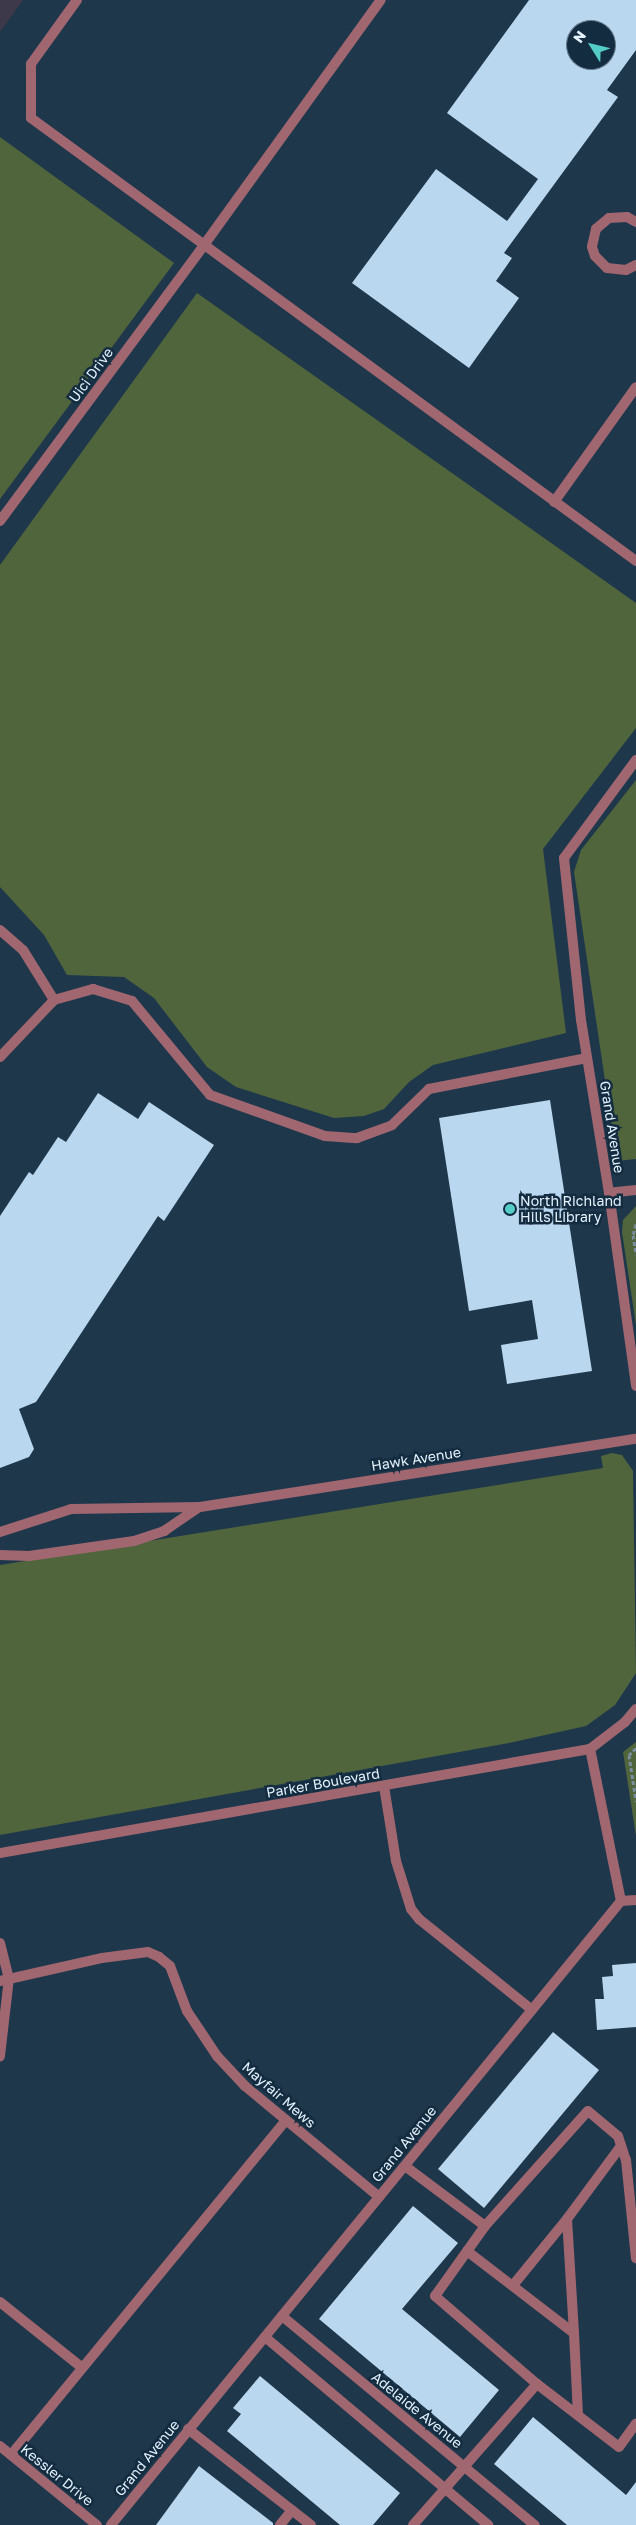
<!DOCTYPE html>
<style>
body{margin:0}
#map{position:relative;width:636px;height:2525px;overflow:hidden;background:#1e374b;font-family:"Golos Text",sans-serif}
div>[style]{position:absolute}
.education>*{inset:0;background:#3e394a}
.green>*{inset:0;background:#51653d}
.building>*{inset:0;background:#bad7f0}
.path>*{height:3px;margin-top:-1.5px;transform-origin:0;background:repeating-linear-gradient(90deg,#798d9e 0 4px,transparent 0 6.5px)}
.service>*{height:10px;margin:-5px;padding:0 5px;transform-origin:5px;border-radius:5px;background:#a06771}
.minor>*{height:10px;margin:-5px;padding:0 5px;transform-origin:5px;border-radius:5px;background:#a06771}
.tertiary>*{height:10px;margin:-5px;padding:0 5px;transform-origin:5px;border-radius:5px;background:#a06771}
.dots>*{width:14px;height:14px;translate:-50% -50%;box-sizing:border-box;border:2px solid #142c40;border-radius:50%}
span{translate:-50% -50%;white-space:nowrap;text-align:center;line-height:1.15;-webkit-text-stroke:5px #142c40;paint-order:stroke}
.street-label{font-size:14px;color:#e3f2fe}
.poi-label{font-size:14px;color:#e3f2fe}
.left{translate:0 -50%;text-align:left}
.north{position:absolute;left:566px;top:20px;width:50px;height:50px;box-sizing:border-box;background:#142c40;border:1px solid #677b8c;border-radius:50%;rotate:306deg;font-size:14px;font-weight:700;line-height:20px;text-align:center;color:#e3f2fe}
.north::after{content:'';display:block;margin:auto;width:18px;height:22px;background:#54cdc8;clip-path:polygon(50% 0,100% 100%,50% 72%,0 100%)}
</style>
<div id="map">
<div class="education">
<i style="clip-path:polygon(0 0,23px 0,0 32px)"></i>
</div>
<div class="green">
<i style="clip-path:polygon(0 137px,174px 263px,0 499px)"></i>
<i style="clip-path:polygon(197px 293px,636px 603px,636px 728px,543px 849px,566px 1033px,433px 1065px,409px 1082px,384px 1109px,364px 1116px,334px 1118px,236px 1087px,207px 1067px,154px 998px,124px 977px,67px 975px,44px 935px,0 887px,0 565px)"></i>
<i style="clip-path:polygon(636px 780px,636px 1159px,617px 1161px,574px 872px,581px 850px)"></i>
<i style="clip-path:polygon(636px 1206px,636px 1325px,622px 1232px,623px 1220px)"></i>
<i style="clip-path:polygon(612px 1453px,622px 1455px,633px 1471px,636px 1673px,615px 1705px,586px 1726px,509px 1743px,0 1835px,0 1565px,603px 1468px,601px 1456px)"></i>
<i style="clip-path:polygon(636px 1742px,636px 1836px,623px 1752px)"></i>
</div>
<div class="building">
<i style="clip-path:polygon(evenodd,529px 0,636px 0,636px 50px,607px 90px,618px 97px,504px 253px,512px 258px,496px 281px,519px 298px,469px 368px,352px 283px,436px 169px,507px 221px,538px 179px,447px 113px,529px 0,576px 30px,606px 30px,606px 60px,576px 60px,576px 30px)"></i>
<i style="clip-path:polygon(98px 1093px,138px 1119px,149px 1102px,214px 1145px,164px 1221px,158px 1216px,36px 1402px,19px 1409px,34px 1449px,29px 1457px,0 1468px,0 1216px,29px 1172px,33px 1175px,58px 1137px,66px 1142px)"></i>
<i style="clip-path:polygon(550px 1100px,592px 1371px,507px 1384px,501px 1345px,538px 1339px,532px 1300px,469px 1311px,439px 1118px)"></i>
<i style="clip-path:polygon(636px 1963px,636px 2027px,597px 2030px,595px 1999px,604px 1999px,602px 1977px,613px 1976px,612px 1965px)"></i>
<i style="clip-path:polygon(553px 2032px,599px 2070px,484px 2208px,438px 2169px)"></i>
<i style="clip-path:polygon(413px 2206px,458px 2243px,402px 2309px,499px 2390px,460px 2437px,319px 2319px)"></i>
<i style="clip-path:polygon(260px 2376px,400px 2493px,373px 2525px,340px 2525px,227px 2431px,241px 2414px,233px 2408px)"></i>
<i style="clip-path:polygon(533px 2417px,626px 2495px,636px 2482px,636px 2525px,567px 2525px,494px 2464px)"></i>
<i style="clip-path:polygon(199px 2466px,273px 2523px,273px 2525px,156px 2525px)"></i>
</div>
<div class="path">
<i style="left:636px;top:1224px;width:11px;rotate:105deg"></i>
<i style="left:633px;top:1235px;width:20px;rotate:81deg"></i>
<i style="left:636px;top:1748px;width:10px;rotate:135deg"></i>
<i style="left:629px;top:1755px;width:47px;rotate:81.3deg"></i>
</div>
<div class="service">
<i style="left:77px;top:0;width:79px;rotate:125.7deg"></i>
<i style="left:31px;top:64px;width:54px;rotate:90deg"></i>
<i style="left:31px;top:118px;width:750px;rotate:36.21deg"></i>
<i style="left:636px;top:222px;width:10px;rotate:-151deg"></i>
<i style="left:627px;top:217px;width:18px;rotate:177deg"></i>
<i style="left:609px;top:218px;width:17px;rotate:140deg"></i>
<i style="left:596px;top:229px;width:18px;rotate:103deg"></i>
<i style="left:592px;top:247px;width:9px;rotate:72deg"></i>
<i style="left:595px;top:256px;width:17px;rotate:45deg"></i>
<i style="left:607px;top:268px;width:19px;rotate:6deg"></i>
<i style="left:626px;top:270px;width:11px;rotate:-27deg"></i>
<i style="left:204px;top:245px;width:302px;rotate:-54.2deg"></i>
<i style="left:554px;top:502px;width:141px;rotate:-54.5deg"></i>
<i style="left:0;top:930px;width:30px;rotate:41deg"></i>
<i style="left:23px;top:950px;width:59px;rotate:58.2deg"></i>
<i style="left:54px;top:1000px;width:41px;rotate:-15.8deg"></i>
<i style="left:93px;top:989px;width:41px;rotate:17.1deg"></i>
<i style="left:132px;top:1001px;width:122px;rotate:50.3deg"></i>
<i style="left:210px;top:1095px;width:122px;rotate:19.6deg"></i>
<i style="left:325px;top:1136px;width:32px;rotate:4deg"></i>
<i style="left:357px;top:1138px;width:37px;rotate:-20deg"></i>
<i style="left:392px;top:1125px;width:52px;rotate:-44.2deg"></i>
<i style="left:429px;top:1089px;width:161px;rotate:-11.1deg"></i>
<i style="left:581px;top:1020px;width:163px;rotate:-96deg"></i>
<i style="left:564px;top:858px;width:122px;rotate:-53.7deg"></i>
<i style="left:0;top:1057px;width:79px;rotate:-46.5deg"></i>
<i style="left:384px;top:1786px;width:76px;rotate:80.9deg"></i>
<i style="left:396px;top:1861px;width:50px;rotate:72.6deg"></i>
<i style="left:411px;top:1909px;width:13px;rotate:51deg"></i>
<i style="left:419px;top:1919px;width:145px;rotate:38.8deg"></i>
<i style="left:405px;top:2166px;width:100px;rotate:36.9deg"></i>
<i style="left:485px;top:2226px;width:154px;rotate:-48.2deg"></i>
<i style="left:588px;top:2111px;width:39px;rotate:40deg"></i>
<i style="left:618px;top:2136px;width:25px;rotate:72deg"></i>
<i style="left:626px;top:2160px;width:99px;rotate:84.2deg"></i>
<i style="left:485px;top:2226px;width:86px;rotate:125.5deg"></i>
<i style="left:435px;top:2296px;width:135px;rotate:40.8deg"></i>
<i style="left:537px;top:2384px;width:103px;rotate:37.5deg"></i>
<i style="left:619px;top:2447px;width:29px;rotate:-54deg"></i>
<i style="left:467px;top:2251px;width:135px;rotate:37.5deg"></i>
<i style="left:574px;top:2333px;width:82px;rotate:87.2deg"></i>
<i style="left:514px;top:2284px;width:84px;rotate:-50.8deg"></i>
<i style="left:0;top:2302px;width:104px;rotate:38.7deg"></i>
<i style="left:574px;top:2333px;width:114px;rotate:-93.5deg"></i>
<i style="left:567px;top:2219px;width:91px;rotate:-53.5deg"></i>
<i style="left:188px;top:2429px;width:156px;rotate:38deg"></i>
<i style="left:280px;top:2525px;width:19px;rotate:-51deg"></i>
<i style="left:413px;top:2525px;width:188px;rotate:-48.7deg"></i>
</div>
<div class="minor">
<i style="left:0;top:521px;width:343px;rotate:-53.5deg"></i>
<i style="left:581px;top:1020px;width:175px;rotate:80.8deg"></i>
<i style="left:0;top:1853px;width:599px;rotate:-10deg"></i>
<i style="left:590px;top:1749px;width:44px;rotate:-37.6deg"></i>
<i style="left:625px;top:1722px;width:17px;rotate:-50deg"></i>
<i style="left:621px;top:1901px;width:15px;rotate:-4deg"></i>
<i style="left:0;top:1943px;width:36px;rotate:76deg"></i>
<i style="left:9px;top:1978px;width:79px;rotate:96.6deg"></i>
<i style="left:0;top:1981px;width:105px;rotate:-12.7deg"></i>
<i style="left:102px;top:1958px;width:46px;rotate:-7.4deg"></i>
<i style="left:148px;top:1952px;width:12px;rotate:24deg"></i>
<i style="left:159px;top:1957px;width:14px;rotate:39deg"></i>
<i style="left:170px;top:1966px;width:48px;rotate:69.3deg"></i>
<i style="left:187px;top:2011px;width:54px;rotate:56.3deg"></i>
<i style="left:217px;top:2056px;width:41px;rotate:47deg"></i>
<i style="left:245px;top:2086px;width:174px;rotate:39.6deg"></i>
<i style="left:282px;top:2316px;width:328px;rotate:39.6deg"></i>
<i style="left:265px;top:2337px;width:292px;rotate:40.1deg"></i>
<i style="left:0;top:2446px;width:125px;rotate:39.2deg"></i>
<i style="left:11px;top:2455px;width:433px;rotate:-50.6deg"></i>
<i style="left:111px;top:2525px;width:806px;rotate:-50.74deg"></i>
<i style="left:621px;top:1901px;width:155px;rotate:-101.5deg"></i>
</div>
<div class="tertiary">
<i style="left:636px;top:1190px;width:27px;rotate:174deg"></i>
<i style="left:609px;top:1193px;width:195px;rotate:82deg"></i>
<i style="left:0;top:1532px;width:75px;rotate:-17.9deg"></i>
<i style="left:71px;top:1509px;width:129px;rotate:-0.9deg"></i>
<i style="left:200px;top:1507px;width:441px;rotate:-8.9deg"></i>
<i style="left:0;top:1555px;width:29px;rotate:2deg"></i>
<i style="left:29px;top:1556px;width:106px;rotate:-8.1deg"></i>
<i style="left:134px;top:1541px;width:32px;rotate:-18deg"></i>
<i style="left:164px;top:1531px;width:42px;rotate:-34.4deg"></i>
</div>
<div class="dots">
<i style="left:510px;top:1209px;background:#54cdc8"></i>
</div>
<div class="street-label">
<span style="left:91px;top:375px;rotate:-54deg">Uici Drive</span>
<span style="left:612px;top:1127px;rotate:81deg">Grand Avenue</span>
<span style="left:416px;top:1459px;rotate:-9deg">Hawk Avenue</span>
<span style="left:323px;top:1783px;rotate:-10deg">Parker Boulevard</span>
<span style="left:279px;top:2095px;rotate:41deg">Mayfair Mews</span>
<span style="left:404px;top:2144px;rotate:-51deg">Grand Avenue</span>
<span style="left:417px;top:2410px;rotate:39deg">Adelaide Avenue</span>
<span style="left:147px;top:2458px;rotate:-51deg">Grand Avenue</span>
<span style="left:57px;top:2475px;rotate:39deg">Kessler Drive</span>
</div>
<div class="poi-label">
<span class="left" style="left:520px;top:1209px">North Richland<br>Hills Library</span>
</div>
<div class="north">N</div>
</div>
